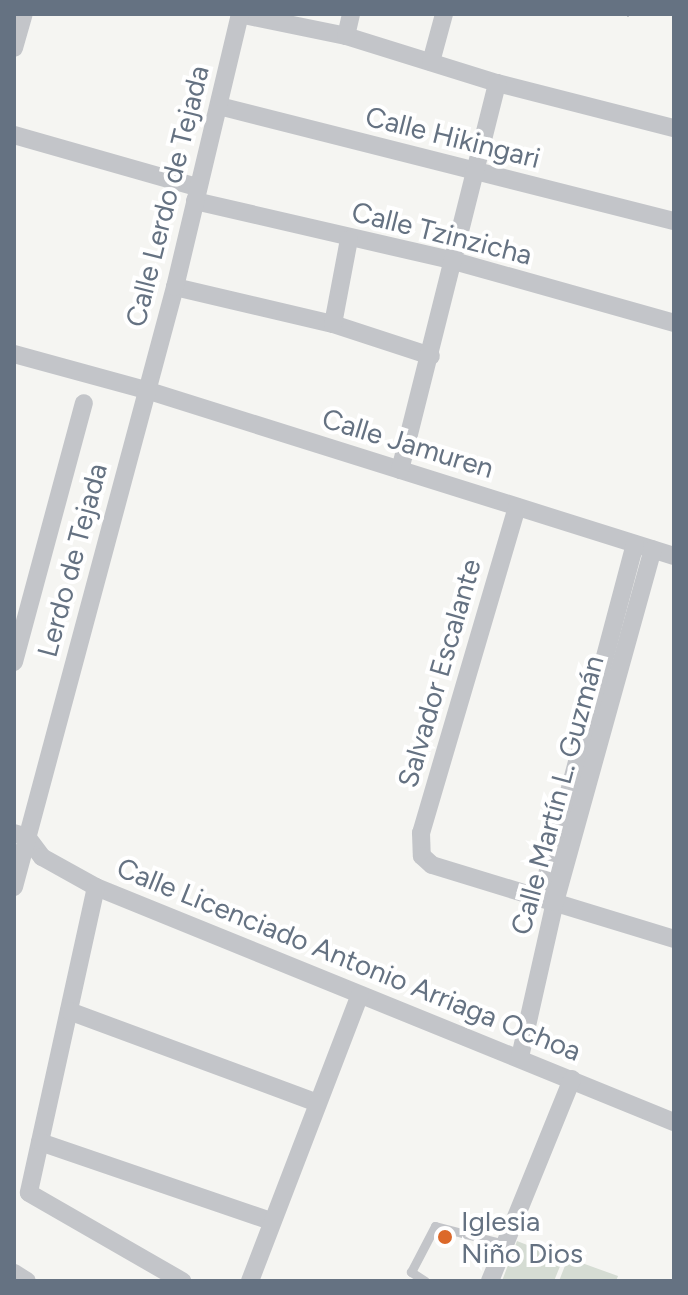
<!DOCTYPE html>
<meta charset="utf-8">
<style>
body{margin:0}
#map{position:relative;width:688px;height:1295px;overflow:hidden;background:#f5f5f2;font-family:Figtree,sans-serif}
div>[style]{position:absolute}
.green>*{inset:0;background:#d5dcd3}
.path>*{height:3px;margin-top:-1.5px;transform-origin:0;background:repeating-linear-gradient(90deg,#babcbe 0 4px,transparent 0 8px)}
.service>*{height:9px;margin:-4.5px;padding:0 4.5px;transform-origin:4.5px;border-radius:4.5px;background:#c3c5c9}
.minor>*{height:18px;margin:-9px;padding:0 9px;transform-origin:9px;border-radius:9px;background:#c3c5c9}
.dots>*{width:22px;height:22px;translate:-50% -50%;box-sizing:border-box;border:4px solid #fff;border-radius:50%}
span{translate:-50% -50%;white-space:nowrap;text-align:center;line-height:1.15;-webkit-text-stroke:8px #fff;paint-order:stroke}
.street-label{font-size:28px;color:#657282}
.poi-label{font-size:28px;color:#657282}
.left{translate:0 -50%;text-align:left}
.frame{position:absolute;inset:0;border:16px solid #657282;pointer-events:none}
</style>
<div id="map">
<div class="green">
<i style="clip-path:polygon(517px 1241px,563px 1259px,554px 1281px,502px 1281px)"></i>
<i style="clip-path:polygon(568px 1258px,618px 1276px,616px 1281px,559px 1281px)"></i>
</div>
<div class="path">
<i style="left:627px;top:16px;width:2px;rotate:-63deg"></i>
</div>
<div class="service">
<i style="left:425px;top:1281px;width:17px;rotate:-147deg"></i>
<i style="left:411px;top:1272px;width:52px;rotate:-62.4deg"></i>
<i style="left:435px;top:1226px;width:71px;rotate:14.6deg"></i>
</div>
<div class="minor">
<i style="left:239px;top:14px;width:109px;rotate:11.6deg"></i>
<i style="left:346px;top:36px;width:158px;rotate:17.3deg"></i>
<i style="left:497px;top:83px;width:183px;rotate:14.3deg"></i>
<i style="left:346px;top:36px;width:23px;rotate:-77deg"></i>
<i style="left:14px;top:48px;width:35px;rotate:-74deg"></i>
<i style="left:431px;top:62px;width:50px;rotate:-74.8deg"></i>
<i style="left:219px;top:106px;width:469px;rotate:14.2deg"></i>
<i style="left:14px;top:135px;width:189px;rotate:15.9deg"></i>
<i style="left:195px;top:201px;width:266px;rotate:13deg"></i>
<i style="left:454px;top:261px;width:229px;rotate:15.7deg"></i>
<i style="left:175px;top:287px;width:162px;rotate:13.2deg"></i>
<i style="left:333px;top:324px;width:103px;rotate:18.1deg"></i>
<i style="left:333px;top:324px;width:86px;rotate:-79.3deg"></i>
<i style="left:14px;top:354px;width:137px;rotate:15.3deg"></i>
<i style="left:146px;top:390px;width:553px;rotate:17.45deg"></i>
<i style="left:400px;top:470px;width:399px;rotate:-75.9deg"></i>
<i style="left:517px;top:507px;width:340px;rotate:106.4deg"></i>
<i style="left:421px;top:833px;width:23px;rotate:88deg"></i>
<i style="left:422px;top:856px;width:13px;rotate:42deg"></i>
<i style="left:432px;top:865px;width:253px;rotate:17deg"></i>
<i style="left:14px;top:662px;width:268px;rotate:-74.9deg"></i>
<i style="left:14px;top:833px;width:14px;rotate:17deg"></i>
<i style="left:27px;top:837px;width:25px;rotate:53deg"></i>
<i style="left:42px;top:857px;width:62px;rotate:29.1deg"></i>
<i style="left:96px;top:887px;width:624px;rotate:22.13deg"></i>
<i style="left:14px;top:887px;width:621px;rotate:-74.98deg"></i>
<i style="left:175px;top:287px;width:281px;rotate:-76.6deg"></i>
<i style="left:96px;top:887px;width:313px;rotate:102.4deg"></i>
<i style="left:29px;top:1193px;width:177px;rotate:29.9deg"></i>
<i style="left:541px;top:897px;width:365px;rotate:-75.1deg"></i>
<i style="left:69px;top:1011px;width:265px;rotate:20.3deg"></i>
<i style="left:520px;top:1057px;width:159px;rotate:-77.3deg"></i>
<i style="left:555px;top:902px;width:366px;rotate:-74.5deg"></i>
<i style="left:40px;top:1142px;width:244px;rotate:18.9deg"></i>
<i style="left:14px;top:1273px;width:15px;rotate:32deg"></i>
<i style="left:250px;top:1281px;width:306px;rotate:-69deg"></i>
<i style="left:490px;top:1281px;width:218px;rotate:-67.9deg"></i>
</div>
<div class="dots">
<i style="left:445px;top:1237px;background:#dc692a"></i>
</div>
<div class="street-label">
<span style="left:453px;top:137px;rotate:14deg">Calle Hikingari</span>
<span style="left:167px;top:196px;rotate:-76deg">Calle Lerdo de Tejada</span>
<span style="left:442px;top:233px;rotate:14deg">Calle Tzinzicha</span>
<span style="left:408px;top:443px;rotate:17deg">Calle Jamuren</span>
<span style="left:72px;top:560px;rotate:-75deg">Lerdo de Tejada</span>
<span style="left:439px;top:673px;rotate:-74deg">Salvador Escalante</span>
<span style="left:557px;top:795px;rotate:-75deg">Calle Martín L. Guzmán</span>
<span style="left:349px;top:959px;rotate:22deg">Calle Licenciado Antonio Arriaga Ochoa</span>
</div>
<div class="poi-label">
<span class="left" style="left:461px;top:1237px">Iglesia<br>Niño Dios</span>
</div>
<div class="frame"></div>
</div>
